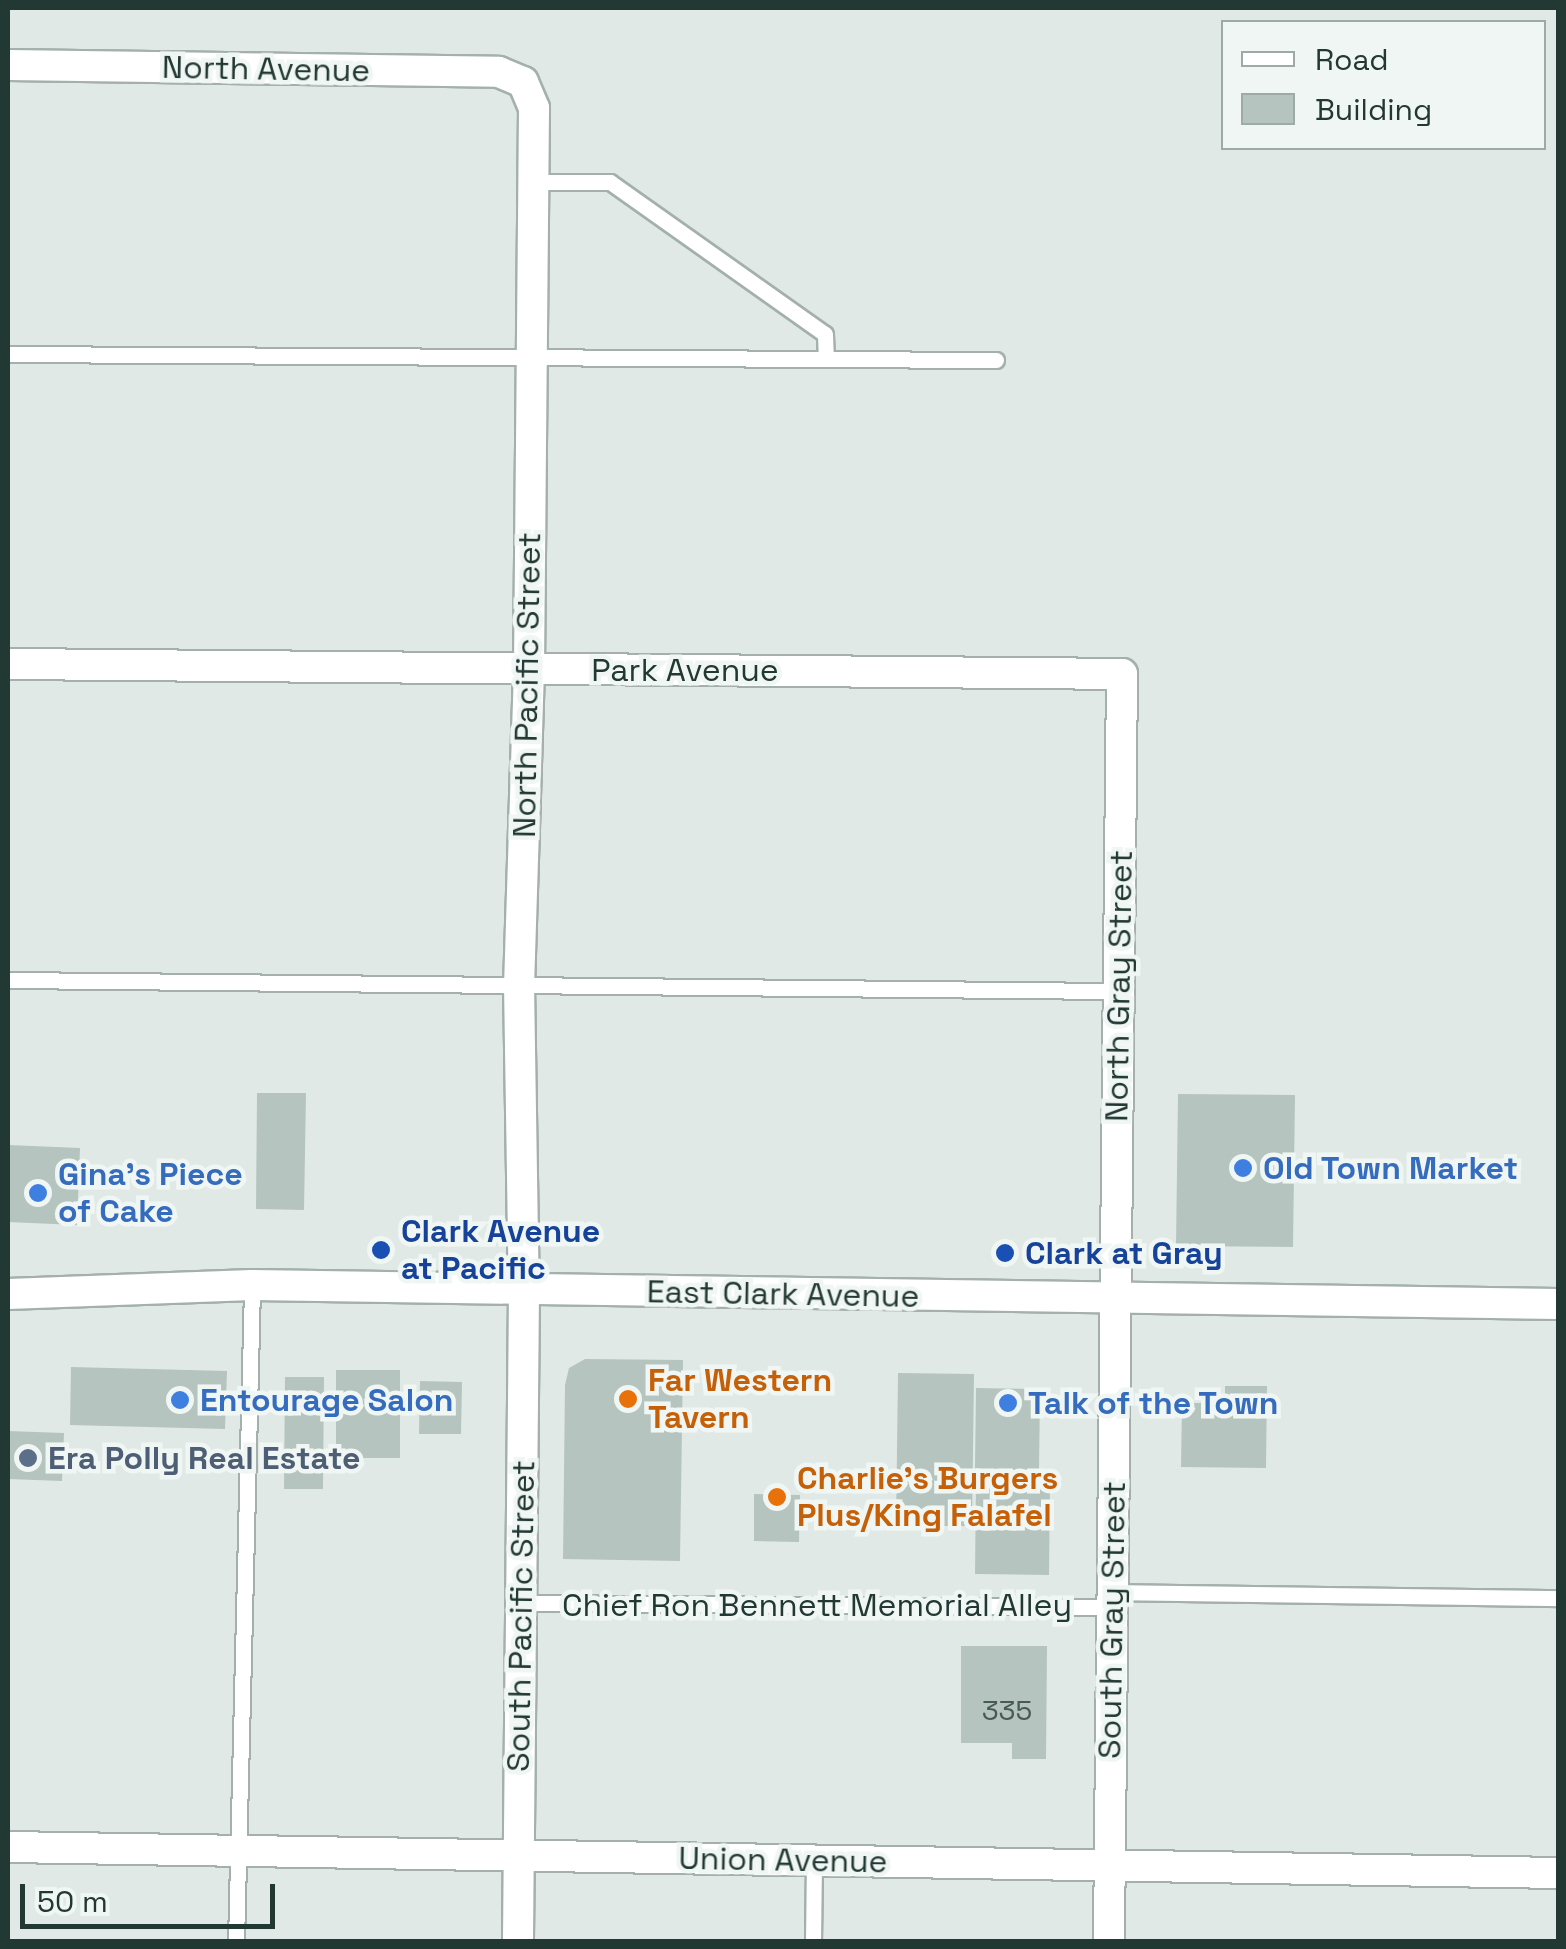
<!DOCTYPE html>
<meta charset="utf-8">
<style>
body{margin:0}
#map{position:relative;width:1566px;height:1949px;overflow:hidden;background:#e0e9e5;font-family:"Space Grotesk",sans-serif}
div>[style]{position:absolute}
.building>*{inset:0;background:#b5c4be}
.roads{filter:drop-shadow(2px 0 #a3b0ac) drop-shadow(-2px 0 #a3b0ac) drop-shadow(0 2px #a3b0ac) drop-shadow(0 -2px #a3b0ac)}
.service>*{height:15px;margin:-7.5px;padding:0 7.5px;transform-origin:7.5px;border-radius:7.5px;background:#fff}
.minor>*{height:30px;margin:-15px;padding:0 15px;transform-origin:15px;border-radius:15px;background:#fff}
.secondary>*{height:30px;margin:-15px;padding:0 15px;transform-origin:15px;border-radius:15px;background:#fff}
.dots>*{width:28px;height:28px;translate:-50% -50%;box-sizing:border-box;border:5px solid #f0f6f3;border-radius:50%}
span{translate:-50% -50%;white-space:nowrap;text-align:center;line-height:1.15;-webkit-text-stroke:9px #f0f6f3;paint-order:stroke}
.number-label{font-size:28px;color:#475b55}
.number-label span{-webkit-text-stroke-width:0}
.street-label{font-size:32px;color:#223832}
.shop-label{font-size:32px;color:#366cbe;font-weight:700}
.left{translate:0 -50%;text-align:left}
.transit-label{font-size:32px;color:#164399;font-weight:700}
.food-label{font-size:32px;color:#c56008;font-weight:700}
.service-label{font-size:32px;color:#4e5e75;font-weight:700}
.frame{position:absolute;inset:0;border:10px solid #223832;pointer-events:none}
.legend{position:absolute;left:1221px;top:20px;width:325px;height:130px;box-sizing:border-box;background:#f0f6f3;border:2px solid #9eaaa6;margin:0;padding:12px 18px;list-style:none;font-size:30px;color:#223832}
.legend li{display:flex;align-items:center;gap:20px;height:50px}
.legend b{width:50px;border:2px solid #9eaaa6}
.scale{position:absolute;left:20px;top:1884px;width:255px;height:45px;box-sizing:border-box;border:5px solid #223832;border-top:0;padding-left:12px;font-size:30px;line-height:35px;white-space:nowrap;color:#223832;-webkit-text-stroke:8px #f0f6f3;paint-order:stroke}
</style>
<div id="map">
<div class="building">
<i style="clip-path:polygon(257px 1093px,306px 1093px,304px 1210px,256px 1209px)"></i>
<i style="clip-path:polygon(1178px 1094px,1295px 1095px,1293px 1247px,1176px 1246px)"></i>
<i style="clip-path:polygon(8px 1145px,80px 1148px,77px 1225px,8px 1222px)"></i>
<i style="clip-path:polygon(585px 1359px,683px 1360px,680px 1561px,563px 1559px,565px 1385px,569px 1368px)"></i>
<i style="clip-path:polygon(71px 1367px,227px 1371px,225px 1429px,70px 1425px)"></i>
<i style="clip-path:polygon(336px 1370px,400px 1370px,400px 1458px,336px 1458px)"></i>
<i style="clip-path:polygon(898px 1373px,974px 1374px,972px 1526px,896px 1526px)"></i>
<i style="clip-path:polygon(285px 1377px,324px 1377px,323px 1489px,284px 1489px)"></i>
<i style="clip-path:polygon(420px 1381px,462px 1382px,461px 1434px,419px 1434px)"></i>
<i style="clip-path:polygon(1225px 1386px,1267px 1386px,1266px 1468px,1181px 1467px,1182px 1403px,1225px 1403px)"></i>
<i style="clip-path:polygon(976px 1388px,1040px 1389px,1039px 1470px,975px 1470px)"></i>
<i style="clip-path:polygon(8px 1431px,64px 1433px,62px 1481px,8px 1479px)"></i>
<i style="clip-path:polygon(976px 1480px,1050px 1481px,1049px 1575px,975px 1574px)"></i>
<i style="clip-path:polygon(754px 1494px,800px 1495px,799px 1542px,754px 1541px)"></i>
<i style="clip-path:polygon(961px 1646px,1047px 1646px,1046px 1759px,1012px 1759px,1012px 1743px,961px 1743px)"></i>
</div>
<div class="roads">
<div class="service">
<i style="left:534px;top:182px;width:76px"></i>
<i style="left:610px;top:182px;width:263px;rotate:35.3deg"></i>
<i style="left:825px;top:334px;width:25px;rotate:88deg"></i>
<i style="left:8px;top:354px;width:988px;rotate:0.35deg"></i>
<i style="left:8px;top:980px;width:1111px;rotate:0.57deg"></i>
<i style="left:1113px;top:1592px;width:445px;rotate:0.8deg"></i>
<i style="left:521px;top:1603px;width:592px;rotate:0.39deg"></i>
<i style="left:236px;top:1942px;width:657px;rotate:-88.6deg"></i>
<i style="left:813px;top:1942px;width:82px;rotate:-89.3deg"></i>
</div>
<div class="minor">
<i style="left:8px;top:65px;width:491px;rotate:0.8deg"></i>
<i style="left:499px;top:72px;width:26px;rotate:23deg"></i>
<i style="left:523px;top:82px;width:28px;rotate:67deg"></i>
<i style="left:534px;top:108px;width:561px;rotate:90.51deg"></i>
<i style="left:529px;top:669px;width:315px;rotate:91.8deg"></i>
<i style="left:519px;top:984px;width:307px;rotate:89.1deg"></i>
<i style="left:524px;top:1291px;width:651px;rotate:90.53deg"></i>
<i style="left:8px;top:664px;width:1114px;rotate:0.51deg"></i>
<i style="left:1122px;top:674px;width:1268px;rotate:90.59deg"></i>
<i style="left:8px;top:1847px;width:1550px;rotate:0.96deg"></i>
</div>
<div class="secondary">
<i style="left:8px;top:1294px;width:244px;rotate:-2.1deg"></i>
<i style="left:252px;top:1285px;width:1306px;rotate:0.83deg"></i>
</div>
</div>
<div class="dots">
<i style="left:1243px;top:1168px;background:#3f7fe0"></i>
<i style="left:38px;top:1193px;background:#3f7fe0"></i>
<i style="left:381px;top:1250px;background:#1a4fb4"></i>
<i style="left:1005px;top:1253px;background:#1a4fb4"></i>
<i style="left:628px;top:1399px;background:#e8710a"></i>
<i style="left:180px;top:1400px;background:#3f7fe0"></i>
<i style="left:1008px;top:1403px;background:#3f7fe0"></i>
<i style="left:28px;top:1458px;background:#5c6f8a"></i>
<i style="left:777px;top:1497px;background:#e8710a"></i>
</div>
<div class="number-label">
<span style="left:1007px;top:1710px">335</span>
</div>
<div class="street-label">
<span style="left:266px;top:69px;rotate:1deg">North Avenue</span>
<span style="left:685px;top:670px">Park Avenue</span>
<span style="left:527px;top:685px;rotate:-89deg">North Pacific Street</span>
<span style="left:1119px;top:986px;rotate:-89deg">North Gray Street</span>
<span style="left:783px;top:1294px;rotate:1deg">East Clark Avenue</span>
<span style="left:817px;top:1605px">Chief Ron Bennett Memorial Alley</span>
<span style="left:521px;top:1616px;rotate:-89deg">South Pacific Street</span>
<span style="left:1112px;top:1620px;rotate:-89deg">South Gray Street</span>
<span style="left:783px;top:1860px;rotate:1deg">Union Avenue</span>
</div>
<div class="shop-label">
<span class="left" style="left:1263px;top:1168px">Old Town Market</span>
<span class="left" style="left:58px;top:1193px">Gina’s Piece<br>of Cake</span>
<span class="left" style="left:200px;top:1400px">Entourage Salon</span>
<span class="left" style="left:1028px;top:1403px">Talk of the Town</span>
</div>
<div class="transit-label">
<span class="left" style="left:401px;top:1250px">Clark Avenue<br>at Pacific</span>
<span class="left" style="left:1025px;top:1253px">Clark at Gray</span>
</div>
<div class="food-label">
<span class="left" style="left:648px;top:1399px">Far Western<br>Tavern</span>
<span class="left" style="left:797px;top:1497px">Charlie's Burgers<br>Plus/King Falafel</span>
</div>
<div class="service-label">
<span class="left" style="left:48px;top:1458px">Era Polly Real Estate</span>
</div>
<div class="frame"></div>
<ul class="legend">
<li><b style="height:12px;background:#fff"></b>Road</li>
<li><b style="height:28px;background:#b5c4be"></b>Building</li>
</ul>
<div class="scale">50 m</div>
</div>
